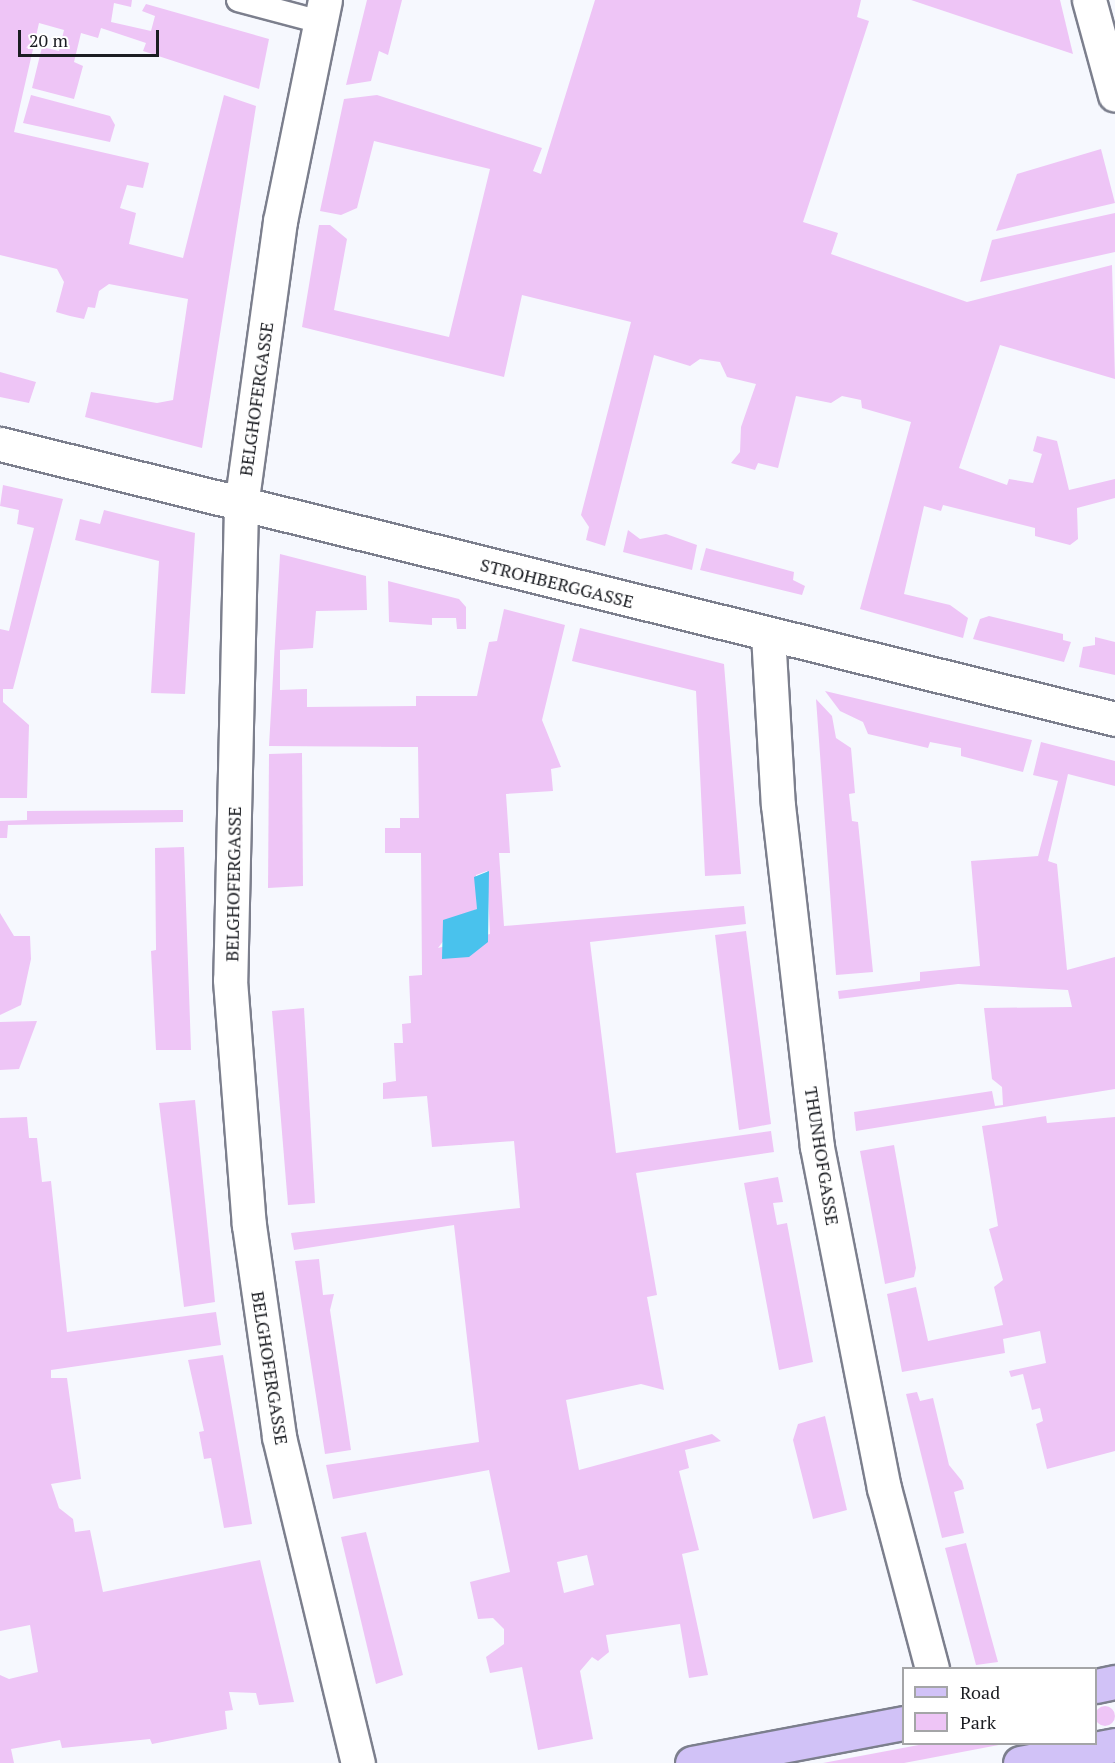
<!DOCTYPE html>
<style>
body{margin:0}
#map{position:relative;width:1115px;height:1763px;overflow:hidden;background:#f6f8fe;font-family:"PT Serif",serif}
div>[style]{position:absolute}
.green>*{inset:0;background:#eec5f6}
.round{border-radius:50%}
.water>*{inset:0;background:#49c2ed}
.roads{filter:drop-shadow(2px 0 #7c7f8d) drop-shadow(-2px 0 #7c7f8d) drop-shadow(0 2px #7c7f8d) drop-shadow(0 -2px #7c7f8d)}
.lane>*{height:22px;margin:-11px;padding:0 11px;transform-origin:11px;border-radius:11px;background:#fff}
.street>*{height:33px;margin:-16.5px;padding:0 16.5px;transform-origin:16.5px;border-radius:16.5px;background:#fff}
.primary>*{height:33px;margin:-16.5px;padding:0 16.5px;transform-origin:16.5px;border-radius:16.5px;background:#d1c2f7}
span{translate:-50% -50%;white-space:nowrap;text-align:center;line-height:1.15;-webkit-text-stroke:4.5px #fff;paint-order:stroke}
.street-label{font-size:18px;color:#1b1d22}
.legend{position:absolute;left:902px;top:1667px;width:195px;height:78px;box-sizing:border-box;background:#fff;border:2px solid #a4a5a7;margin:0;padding:8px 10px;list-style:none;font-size:18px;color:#1b1d22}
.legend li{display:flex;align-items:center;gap:12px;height:30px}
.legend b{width:30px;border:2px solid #a4a5a7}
.scale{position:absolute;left:18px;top:30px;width:141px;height:27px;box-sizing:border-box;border:3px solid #1b1d22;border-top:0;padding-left:8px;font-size:18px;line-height:21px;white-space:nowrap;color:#1b1d22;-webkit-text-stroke:4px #fff;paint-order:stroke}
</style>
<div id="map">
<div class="green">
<i style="clip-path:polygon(0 0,132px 0,131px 7px,114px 3px,111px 22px,151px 31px,155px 16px,142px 11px,146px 4px,269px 39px,259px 89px,143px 51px,146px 43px,101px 28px,98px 38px,81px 33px,74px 62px,83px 66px,74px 99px,32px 88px,42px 47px,59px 51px,64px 30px,39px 23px,14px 132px,149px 163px,143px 188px,127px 185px,120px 208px,136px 213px,129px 244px,183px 258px,224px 95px,256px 106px,202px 448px,85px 417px,91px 392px,157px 403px,173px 400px,188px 299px,109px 284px,99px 291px,95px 308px,88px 307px,84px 319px,70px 316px,56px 312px,64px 282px,57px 269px,0 255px)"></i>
<i style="clip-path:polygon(367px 0,402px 0,388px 55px,379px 51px,371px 81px,346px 85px)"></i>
<i style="clip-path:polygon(595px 0,861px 0,857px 17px,869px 21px,803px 222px,838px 233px,831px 254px,967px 302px,1112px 265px,1115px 379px,1000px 345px,959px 468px,1007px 485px,1009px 479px,1033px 483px,1042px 454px,1033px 451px,1037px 436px,1057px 441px,1069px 490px,1115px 479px,1115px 498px,1077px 508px,1078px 539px,1070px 545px,1035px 536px,1035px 528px,943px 505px,941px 511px,924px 506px,904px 594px,950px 605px,968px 618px,963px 638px,860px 609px,911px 422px,862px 408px,861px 400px,842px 396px,831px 403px,796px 396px,778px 468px,758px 463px,755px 470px,731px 463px,740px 452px,741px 427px,756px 384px,727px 377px,720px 362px,700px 359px,690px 366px,654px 355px,605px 546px,586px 540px,589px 527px,581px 515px,631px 322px,522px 295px,504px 377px,302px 327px,319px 225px,330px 225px,347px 239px,334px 310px,449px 337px,490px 169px,374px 141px,357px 208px,341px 215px,320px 211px,344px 99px,377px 95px,542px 148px,533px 171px,541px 174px)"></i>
<i style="clip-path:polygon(911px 0,1060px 0,1073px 54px)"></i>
<i style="clip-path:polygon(31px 95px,110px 116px,115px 125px,110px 142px,23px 123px)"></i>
<i style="clip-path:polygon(1101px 149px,1115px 203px,996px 231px,1017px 174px)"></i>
<i style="clip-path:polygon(1115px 213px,1115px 252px,980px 282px,992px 240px)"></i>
<i style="clip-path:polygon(0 372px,36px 382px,29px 403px,0 397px)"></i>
<i style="clip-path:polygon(3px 485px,63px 499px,13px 689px,3px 689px,3px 702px,29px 725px,27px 798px,0 798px,0 629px,9px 631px,34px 528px,17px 524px,19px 510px,0 506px)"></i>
<i style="clip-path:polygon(104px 510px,195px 533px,185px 694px,151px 693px,159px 561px,75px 540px,80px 519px,100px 524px)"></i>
<i style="clip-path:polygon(628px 530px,640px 539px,666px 534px,697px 545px,692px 570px,623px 552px)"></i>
<i style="clip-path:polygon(706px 548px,794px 572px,793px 580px,805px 586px,802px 595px,700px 570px)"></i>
<i style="clip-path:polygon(evenodd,280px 554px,366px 576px,367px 610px,316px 611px,313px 648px,280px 650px,280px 690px,307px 689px,307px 707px,416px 706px,416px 696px,477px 696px,489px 642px,497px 641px,504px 609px,565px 625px,542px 720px,561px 767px,551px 769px,553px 791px,506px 794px,510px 853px,499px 853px,504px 926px,744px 906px,746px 924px,590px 942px,616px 1153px,771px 1131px,774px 1152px,636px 1173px,657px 1295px,647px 1297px,664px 1390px,641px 1384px,566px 1400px,579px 1470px,712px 1434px,721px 1441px,685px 1450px,689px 1468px,679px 1471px,699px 1550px,682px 1554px,708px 1675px,689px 1678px,680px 1624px,606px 1635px,609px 1652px,598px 1661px,592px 1657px,580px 1671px,593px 1739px,538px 1750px,522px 1667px,490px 1673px,486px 1657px,504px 1644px,504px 1629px,493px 1618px,478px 1619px,470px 1582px,510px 1572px,489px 1470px,333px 1499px,326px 1465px,479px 1442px,454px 1225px,294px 1250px,291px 1233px,520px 1208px,514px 1141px,432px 1147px,427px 1096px,383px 1099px,383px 1083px,396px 1081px,394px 1043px,403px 1043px,402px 1024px,411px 1023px,409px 976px,422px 975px,421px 853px,385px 853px,385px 828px,400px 828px,400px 818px,419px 818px,418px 747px,269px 746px,280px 554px,487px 871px,490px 934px,438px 948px,463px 915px,477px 909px,476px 875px,487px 871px,280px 554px,587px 1555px,594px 1585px,564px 1593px,557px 1562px,587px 1555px)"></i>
<i style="clip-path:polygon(388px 581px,459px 599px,466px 607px,466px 629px,457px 629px,456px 618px,432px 618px,432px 625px,389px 622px)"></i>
<i style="clip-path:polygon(989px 616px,1063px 634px,1063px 640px,1071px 642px,1064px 662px,973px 639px,980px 619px)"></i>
<i style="clip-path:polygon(580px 628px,724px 664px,741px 874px,705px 876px,696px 691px,572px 661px)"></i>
<i style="clip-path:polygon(1095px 637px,1115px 642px,1115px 675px,1079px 667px,1083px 647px,1095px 645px)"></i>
<i style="clip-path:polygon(825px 691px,1032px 740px,1023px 772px,961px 756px,961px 748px,930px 742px,928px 748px,868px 734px,863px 722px,840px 711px)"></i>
<i style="clip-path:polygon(816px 699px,832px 716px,836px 738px,851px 748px,855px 793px,849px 794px,852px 821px,858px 822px,873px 972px,836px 975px)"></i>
<i style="clip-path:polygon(1041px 742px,1115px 761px,1115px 786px,1068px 774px,1048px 861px,1057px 864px,1067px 970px,1115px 957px,1115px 1089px,856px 1131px,854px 1112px,992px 1091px,995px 1106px,1003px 1105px,1002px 1087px,992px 1079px,984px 1008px,1072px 1007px,1068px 990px,958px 984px,839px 999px,838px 991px,920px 981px,920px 972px,980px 966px,971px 861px,1038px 856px,1058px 781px,1033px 775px)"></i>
<i style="clip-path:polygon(302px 753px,303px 886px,268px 888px,269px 754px)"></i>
<i style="clip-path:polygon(183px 810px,183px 822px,8px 825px,7px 838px,0 838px,0 821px,27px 820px,27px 811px)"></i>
<i style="clip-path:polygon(184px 847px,191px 1050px,156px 1050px,151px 951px,156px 950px,155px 848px)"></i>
<i style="clip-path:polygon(0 913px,14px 936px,30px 936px,31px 959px,21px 1005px,0 1015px)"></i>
<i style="clip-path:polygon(746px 931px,771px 1124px,739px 1130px,715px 935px)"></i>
<i style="clip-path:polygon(304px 1008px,315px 1203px,288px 1205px,272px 1011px)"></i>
<i style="clip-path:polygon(37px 1021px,19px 1069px,0 1070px,0 1022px)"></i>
<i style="clip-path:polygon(195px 1100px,215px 1302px,184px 1307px,159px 1103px)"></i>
<i style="clip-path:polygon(1046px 1116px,1047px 1123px,1115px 1117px,1115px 1451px,1047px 1469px,1036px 1424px,1043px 1421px,1040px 1408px,1032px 1410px,1023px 1374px,1011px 1377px,1009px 1371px,1046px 1363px,1040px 1331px,1003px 1339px,1005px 1353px,902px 1372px,887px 1294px,916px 1287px,928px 1341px,1003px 1325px,994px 1287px,1003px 1280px,989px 1229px,998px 1226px,982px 1126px)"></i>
<i style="clip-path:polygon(27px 1117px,29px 1138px,37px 1138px,42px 1182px,51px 1181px,67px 1332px,216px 1312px,221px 1345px,51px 1370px,51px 1378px,67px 1378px,81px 1479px,51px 1484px,59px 1508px,73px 1519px,75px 1532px,90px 1530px,103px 1592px,260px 1560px,294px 1702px,259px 1705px,256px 1693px,229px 1692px,233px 1710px,225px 1711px,227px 1729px,152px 1744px,150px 1739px,62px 1748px,60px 1740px,11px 1749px,14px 1763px,0 1763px,0 1675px,9px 1679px,38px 1672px,30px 1625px,0 1631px,0 1637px,0 1118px)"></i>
<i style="clip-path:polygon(894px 1145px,916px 1268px,914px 1277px,885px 1284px,860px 1151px)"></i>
<i style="clip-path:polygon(778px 1177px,783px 1202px,773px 1203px,777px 1225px,787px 1223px,813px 1362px,779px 1370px,744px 1183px)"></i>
<i style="clip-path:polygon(319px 1259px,323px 1295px,334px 1294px,330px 1310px,351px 1450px,325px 1454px,295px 1261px)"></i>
<i style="clip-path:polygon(223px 1355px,252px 1524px,224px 1528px,211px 1458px,204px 1459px,199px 1432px,204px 1431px,188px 1360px)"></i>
<i style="clip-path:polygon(917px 1392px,920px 1401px,933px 1398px,949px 1465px,962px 1481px,964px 1489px,954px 1492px,964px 1533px,942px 1538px,906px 1394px)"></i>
<i style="clip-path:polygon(825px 1416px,847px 1510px,813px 1519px,793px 1440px,798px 1424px)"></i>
<i style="clip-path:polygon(366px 1532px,403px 1675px,376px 1684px,341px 1537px)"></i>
<i style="clip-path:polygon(966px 1543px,988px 1626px,998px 1662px,976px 1665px,945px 1548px)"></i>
<i class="round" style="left:1095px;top:1706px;width:20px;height:20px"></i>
<i style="clip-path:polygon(924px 1744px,1004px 1744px,904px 1763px,823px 1763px)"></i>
</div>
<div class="water">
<i style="clip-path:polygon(489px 871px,488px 942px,469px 957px,442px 959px,443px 920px,477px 909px,474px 877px)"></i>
</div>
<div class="roads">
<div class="lane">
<i style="left:238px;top:0;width:85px;rotate:15deg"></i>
</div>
<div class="street">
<i style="left:325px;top:0;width:226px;rotate:101.5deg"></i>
<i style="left:280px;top:221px;width:288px;rotate:97.8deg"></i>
<i style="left:241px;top:506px;width:474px;rotate:91.3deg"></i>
<i style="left:230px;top:980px;width:246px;rotate:85.6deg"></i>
<i style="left:249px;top:1225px;width:214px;rotate:81.9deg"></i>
<i style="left:279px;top:1437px;width:335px;rotate:76.4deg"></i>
<i style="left:1089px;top:0;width:98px;rotate:74.7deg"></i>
<i style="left:0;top:444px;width:1148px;rotate:13.85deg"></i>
<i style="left:768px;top:634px;width:171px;rotate:86.7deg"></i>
<i style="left:778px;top:805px;width:344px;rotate:83.5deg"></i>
<i style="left:817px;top:1147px;width:348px;rotate:78.9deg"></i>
<i style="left:884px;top:1488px;width:186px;rotate:75.1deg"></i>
</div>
<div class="primary">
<i style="left:1096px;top:1686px;width:19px;rotate:-12deg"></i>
<i style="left:692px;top:1763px;width:216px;rotate:-10.7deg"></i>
<i style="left:1020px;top:1763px;width:97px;rotate:-10.7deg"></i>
</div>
</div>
<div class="street-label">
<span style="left:256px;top:399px;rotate:-82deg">BELGHOFERGASSE</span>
<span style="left:557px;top:583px;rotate:14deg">STROHBERGGASSE</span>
<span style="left:233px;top:884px;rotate:-89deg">BELGHOFERGASSE</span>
<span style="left:822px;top:1156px;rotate:81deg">THUNHOFGASSE</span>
<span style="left:270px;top:1368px;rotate:81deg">BELGHOFERGASSE</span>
</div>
<ul class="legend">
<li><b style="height:8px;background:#d1c2f7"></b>Road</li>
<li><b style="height:16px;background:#eec5f6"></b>Park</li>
</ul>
<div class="scale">20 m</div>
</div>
